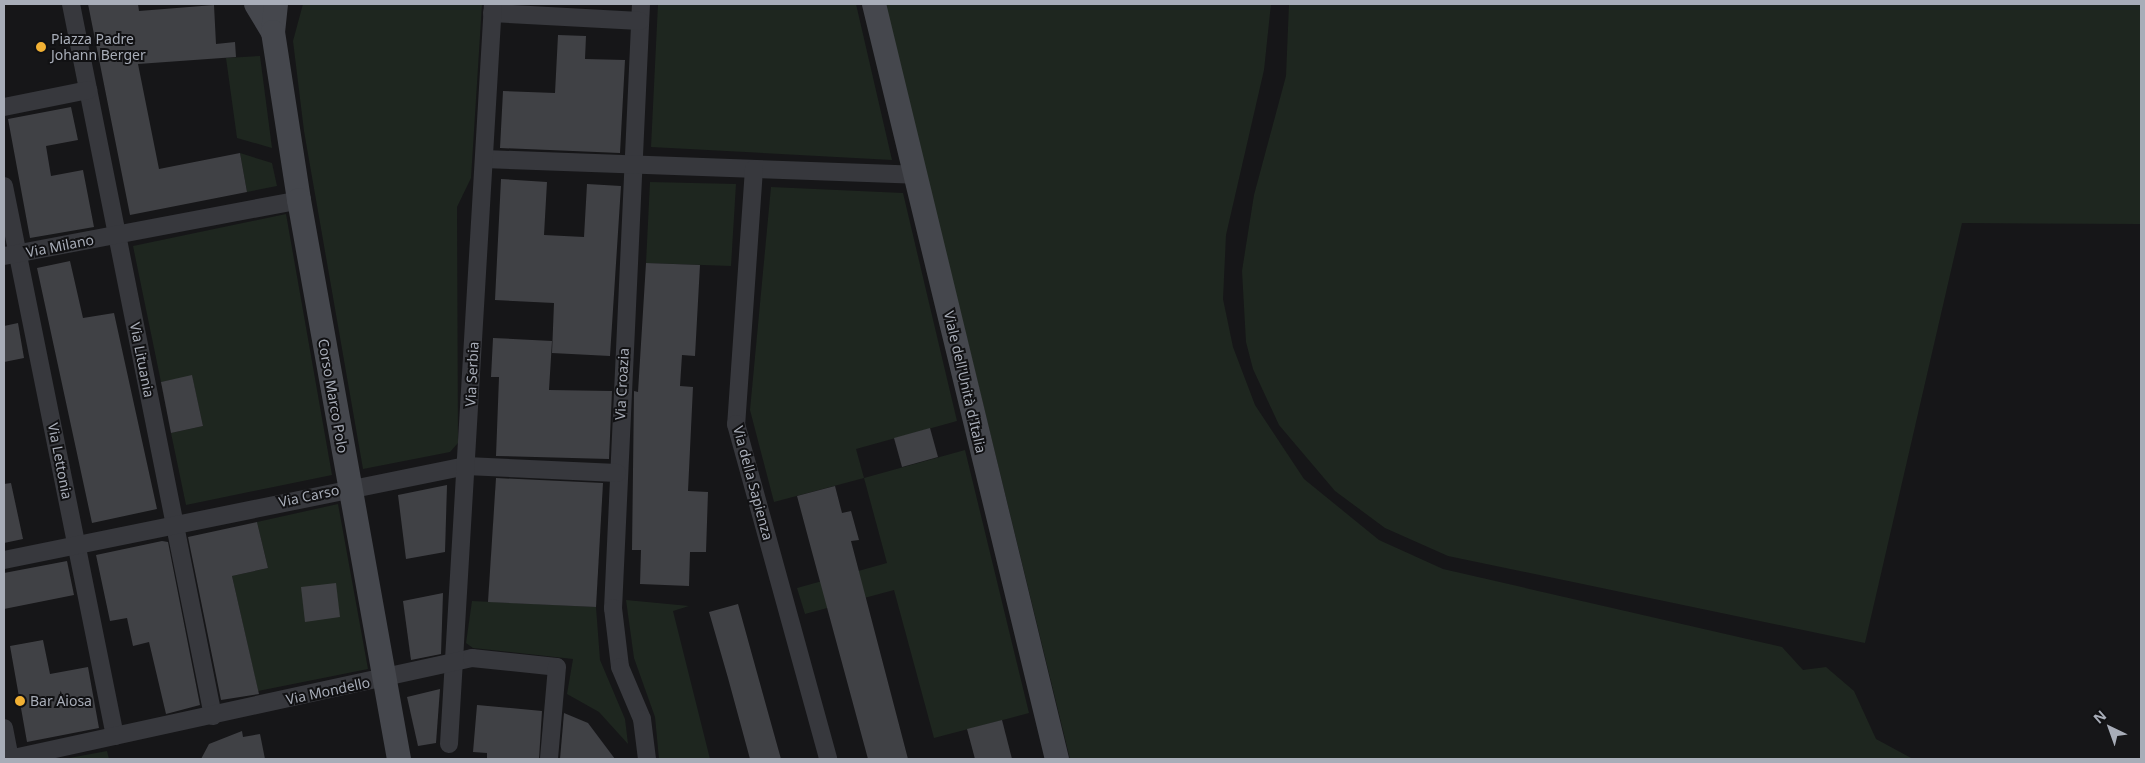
<!DOCTYPE html>
<meta charset="utf-8">
<style>
body{margin:0}
#map{position:relative;width:2145px;height:763px;overflow:hidden;background:#161618;font-family:"Noto Sans",sans-serif}
div>[style]{position:absolute}
.green>*{inset:0;background:#1e261f}
.building>*{inset:0;background:#404145}
.street>*{height:18px;margin:-9px;padding:0 9px;transform-origin:9px;border-radius:9px;background:#37383d}
.secondary>*{height:24px;margin:-12px;padding:0 12px;transform-origin:12px;border-radius:12px;background:#45474d}
.dots>*{width:14px;height:14px;translate:-50% -50%;box-sizing:border-box;border:2px solid #111113;border-radius:50%}
span{translate:-50% -50%;white-space:nowrap;text-align:center;line-height:1.15;-webkit-text-stroke:4px #111113;paint-order:stroke}
.poi-label{font-size:14px;color:#a8adb8}
.left{translate:0 -50%;text-align:left}
.street-label{font-size:14px;color:#a8adb8}
.frame{position:absolute;inset:0;border:5px solid #a8adb8;pointer-events:none}
.north{position:absolute;left:2085px;top:703px;width:50px;height:50px;-webkit-text-stroke:4px #111113;paint-order:stroke;rotate:318deg;font-size:14px;font-weight:700;line-height:20px;text-align:center;color:#a8adb8}
.north::after{content:'';display:block;margin:auto;width:18px;height:22px;background:#a8adb8;clip-path:polygon(50% 0,100% 100%,50% 72%,0 100%)}
</style>
<div id="map">
<div class="green">
<i style="clip-path:polygon(303px 4px,482px 4px,471px 178px,457px 207px,458px 443px,450px 452px,363px 469px,304px 131px,293px 41px)"></i>
<i style="clip-path:polygon(658px 4px,856px 4px,892px 160px,651px 147px)"></i>
<i style="clip-path:polygon(885px 4px,1271px 4px,1264px 70px,1226px 235px,1223px 299px,1233px 347px,1255px 405px,1304px 479px,1379px 540px,1443px 569px,1782px 647px,1803px 670px,1826px 667px,1854px 691px,1876px 739px,1913px 759px,1070px 759px)"></i>
<i style="clip-path:polygon(1289px 4px,2141px 4px,2141px 224px,1962px 223px,1865px 643px,1448px 556px,1385px 528px,1335px 491px,1279px 425px,1253px 369px,1246px 342px,1242px 271px,1254px 195px,1286px 76px)"></i>
<i style="clip-path:polygon(260px 56px,272px 148px,237px 138px,226px 58px)"></i>
<i style="clip-path:polygon(240px 153px,272px 163px,277px 186px,247px 192px)"></i>
<i style="clip-path:polygon(650px 182px,736px 184px,731px 266px,646px 263px)"></i>
<i style="clip-path:polygon(771px 187px,903px 193px,957px 421px,856px 449px,864px 478px,965px 450px,1029px 713px,934px 738px,894px 590px,805px 614px,797px 588px,887px 563px,864px 478px,774px 502px,750px 410px)"></i>
<i style="clip-path:polygon(286px 214px,332px 475px,186px 505px,171px 433px,203px 426px,192px 376px,161px 382px,133px 246px)"></i>
<i style="clip-path:polygon(338px 504px,368px 669px,258px 691px,232px 576px,268px 568px,257px 522px)"></i>
<i style="clip-path:polygon(626px 600px,689px 606px,673px 611px,710px 759px,659px 759px,655px 717px,634px 658px)"></i>
<i style="clip-path:polygon(472px 601px,596px 607px,600px 660px,625px 719px,628px 744px,599px 712px,567px 694px,573px 659px,473px 648px,466px 643px)"></i>
<i style="clip-path:polygon(107px 751px,109px 759px,64px 759px)"></i>
</div>
<div class="building">
<i style="clip-path:polygon(88px 4px,138px 4px,139px 11px,214px 5px,216px 44px,235px 42px,236px 57px,138px 64px,159px 169px,240px 153px,247px 192px,130px 215px)"></i>
<i style="clip-path:polygon(558px 35px,586px 36px,585px 59px,625px 60px,620px 153px,500px 148px,503px 91px,555px 93px)"></i>
<i style="clip-path:polygon(71px 107px,78px 140px,46px 146px,51px 176px,83px 170px,94px 227px,30px 238px,8px 119px)"></i>
<i style="clip-path:polygon(501px 179px,547px 182px,544px 235px,584px 237px,587px 184px,621px 186px,610px 356px,552px 353px,554px 303px,495px 300px)"></i>
<i style="clip-path:polygon(70px 261px,83px 318px,114px 313px,157px 509px,92px 523px,37px 268px)"></i>
<i style="clip-path:polygon(646px 263px,700px 265px,695px 356px,682px 355px,680px 386px,693px 387px,688px 491px,708px 492px,706px 552px,690px 552px,689px 586px,640px 584px,641px 550px,632px 550px,634px 391px,638px 392px)"></i>
<i style="clip-path:polygon(18px 323px,24px 358px,4px 362px,4px 326px)"></i>
<i style="clip-path:polygon(493px 338px,552px 341px,549px 390px,612px 391px,609px 459px,496px 456px,499px 377px,491px 377px)"></i>
<i style="clip-path:polygon(192px 375px,203px 426px,171px 433px,161px 382px)"></i>
<i style="clip-path:polygon(930px 428px,938px 457px,902px 467px,894px 438px)"></i>
<i style="clip-path:polygon(496px 478px,603px 483px,596px 607px,488px 602px)"></i>
<i style="clip-path:polygon(11px 483px,23px 539px,4px 543px,4px 484px)"></i>
<i style="clip-path:polygon(447px 485px,445px 552px,406px 559px,398px 495px)"></i>
<i style="clip-path:polygon(835px 486px,842px 513px,851px 511px,859px 540px,851px 541px,908px 759px,868px 759px,812px 552px,797px 496px)"></i>
<i style="clip-path:polygon(257px 522px,268px 568px,232px 576px,259px 694px,221px 700px,188px 537px)"></i>
<i style="clip-path:polygon(162px 541px,168px 542px,200px 705px,166px 714px,149px 642px,133px 646px,127px 618px,110px 621px,96px 555px)"></i>
<i style="clip-path:polygon(67px 561px,74px 595px,4px 609px,4px 573px)"></i>
<i style="clip-path:polygon(336px 583px,340px 617px,305px 622px,301px 587px)"></i>
<i style="clip-path:polygon(443px 593px,441px 654px,411px 660px,403px 601px)"></i>
<i style="clip-path:polygon(738px 604px,769px 716px,781px 759px,750px 759px,728px 678px,709px 612px)"></i>
<i style="clip-path:polygon(43px 640px,50px 674px,88px 667px,99px 728px,27px 742px,10px 646px)"></i>
<i style="clip-path:polygon(440px 689px,436px 743px,418px 746px,407px 697px)"></i>
<i style="clip-path:polygon(477px 705px,542px 711px,539px 759px,487px 759px,487px 753px,473px 752px)"></i>
<i style="clip-path:polygon(564px 713px,588px 723px,615px 759px,560px 759px)"></i>
<i style="clip-path:polygon(1002px 720px,1012px 759px,975px 759px,967px 729px)"></i>
<i style="clip-path:polygon(242px 731px,243px 737px,260px 734px,265px 759px,201px 759px,209px 744px)"></i>
</div>
<div class="street">
<i style="left:71px;top:4px;width:726px;rotate:78.72deg"></i>
<i style="left:641px;top:4px;width:605px;rotate:92.65deg"></i>
<i style="left:613px;top:608px;width:59px;rotate:83.2deg"></i>
<i style="left:620px;top:667px;width:56px;rotate:67.1deg"></i>
<i style="left:642px;top:719px;width:40px;rotate:82.9deg"></i>
<i style="left:492px;top:13px;width:148px;rotate:3.1deg"></i>
<i style="left:4px;top:107px;width:86px;rotate:-11.4deg"></i>
<i style="left:484px;top:159px;width:432px;rotate:2.1deg"></i>
<i style="left:754px;top:169px;width:256px;rotate:94deg"></i>
<i style="left:736px;top:424px;width:347px;rotate:74.6deg"></i>
<i style="left:4px;top:186px;width:561px;rotate:78.59deg"></i>
<i style="left:4px;top:256px;width:300px;rotate:-10.7deg"></i>
<i style="left:4px;top:560px;width:471px;rotate:-11.5deg"></i>
<i style="left:466px;top:466px;width:151px;rotate:2.7deg"></i>
<i style="left:4px;top:728px;width:32px;rotate:79deg"></i>
<i style="left:449px;top:744px;width:741px;rotate:-86.6deg"></i>
<i style="left:9px;top:759px;width:474px;rotate:-12.3deg"></i>
<i style="left:472px;top:658px;width:85px;rotate:6deg"></i>
<i style="left:557px;top:667px;width:92px;rotate:95deg"></i>
</div>
<div class="secondary">
<i style="left:256px;top:4px;width:33px;rotate:59deg"></i>
<i style="left:276px;top:4px;width:28px;rotate:96deg"></i>
<i style="left:273px;top:32px;width:170px;rotate:81.2deg"></i>
<i style="left:299px;top:200px;width:568px;rotate:79.86deg"></i>
<i style="left:874px;top:4px;width:777px;rotate:76.38deg"></i>
</div>
<div class="dots">
<i style="left:41px;top:47px;background:#f2b134"></i>
<i style="left:20px;top:701px;background:#f2b134"></i>
</div>
<div class="poi-label">
<span class="left" style="left:51px;top:47px">Piazza Padre<br>Johann Berger</span>
<span class="left" style="left:30px;top:701px">Bar Aiosa</span>
</div>
<div class="street-label">
<span style="left:60px;top:246px;rotate:-11deg">Via Milano</span>
<span style="left:142px;top:360px;rotate:79deg">Via Lituania</span>
<span style="left:472px;top:374px;rotate:-87deg">Via Serbia</span>
<span style="left:965px;top:382px;rotate:77deg">Viale dell'Unità d'Italia</span>
<span style="left:622px;top:384px;rotate:-87deg">Via Croazia</span>
<span style="left:333px;top:396px;rotate:80deg">Corso Marco Polo</span>
<span style="left:60px;top:461px;rotate:79deg">Via Lettonia</span>
<span style="left:753px;top:483px;rotate:75deg">Via della Sapienza</span>
<span style="left:309px;top:496px;rotate:-12deg">Via Carso</span>
<span style="left:328px;top:691px;rotate:-12deg">Via Mondello</span>
</div>
<div class="frame"></div>
<div class="north">N</div>
</div>
